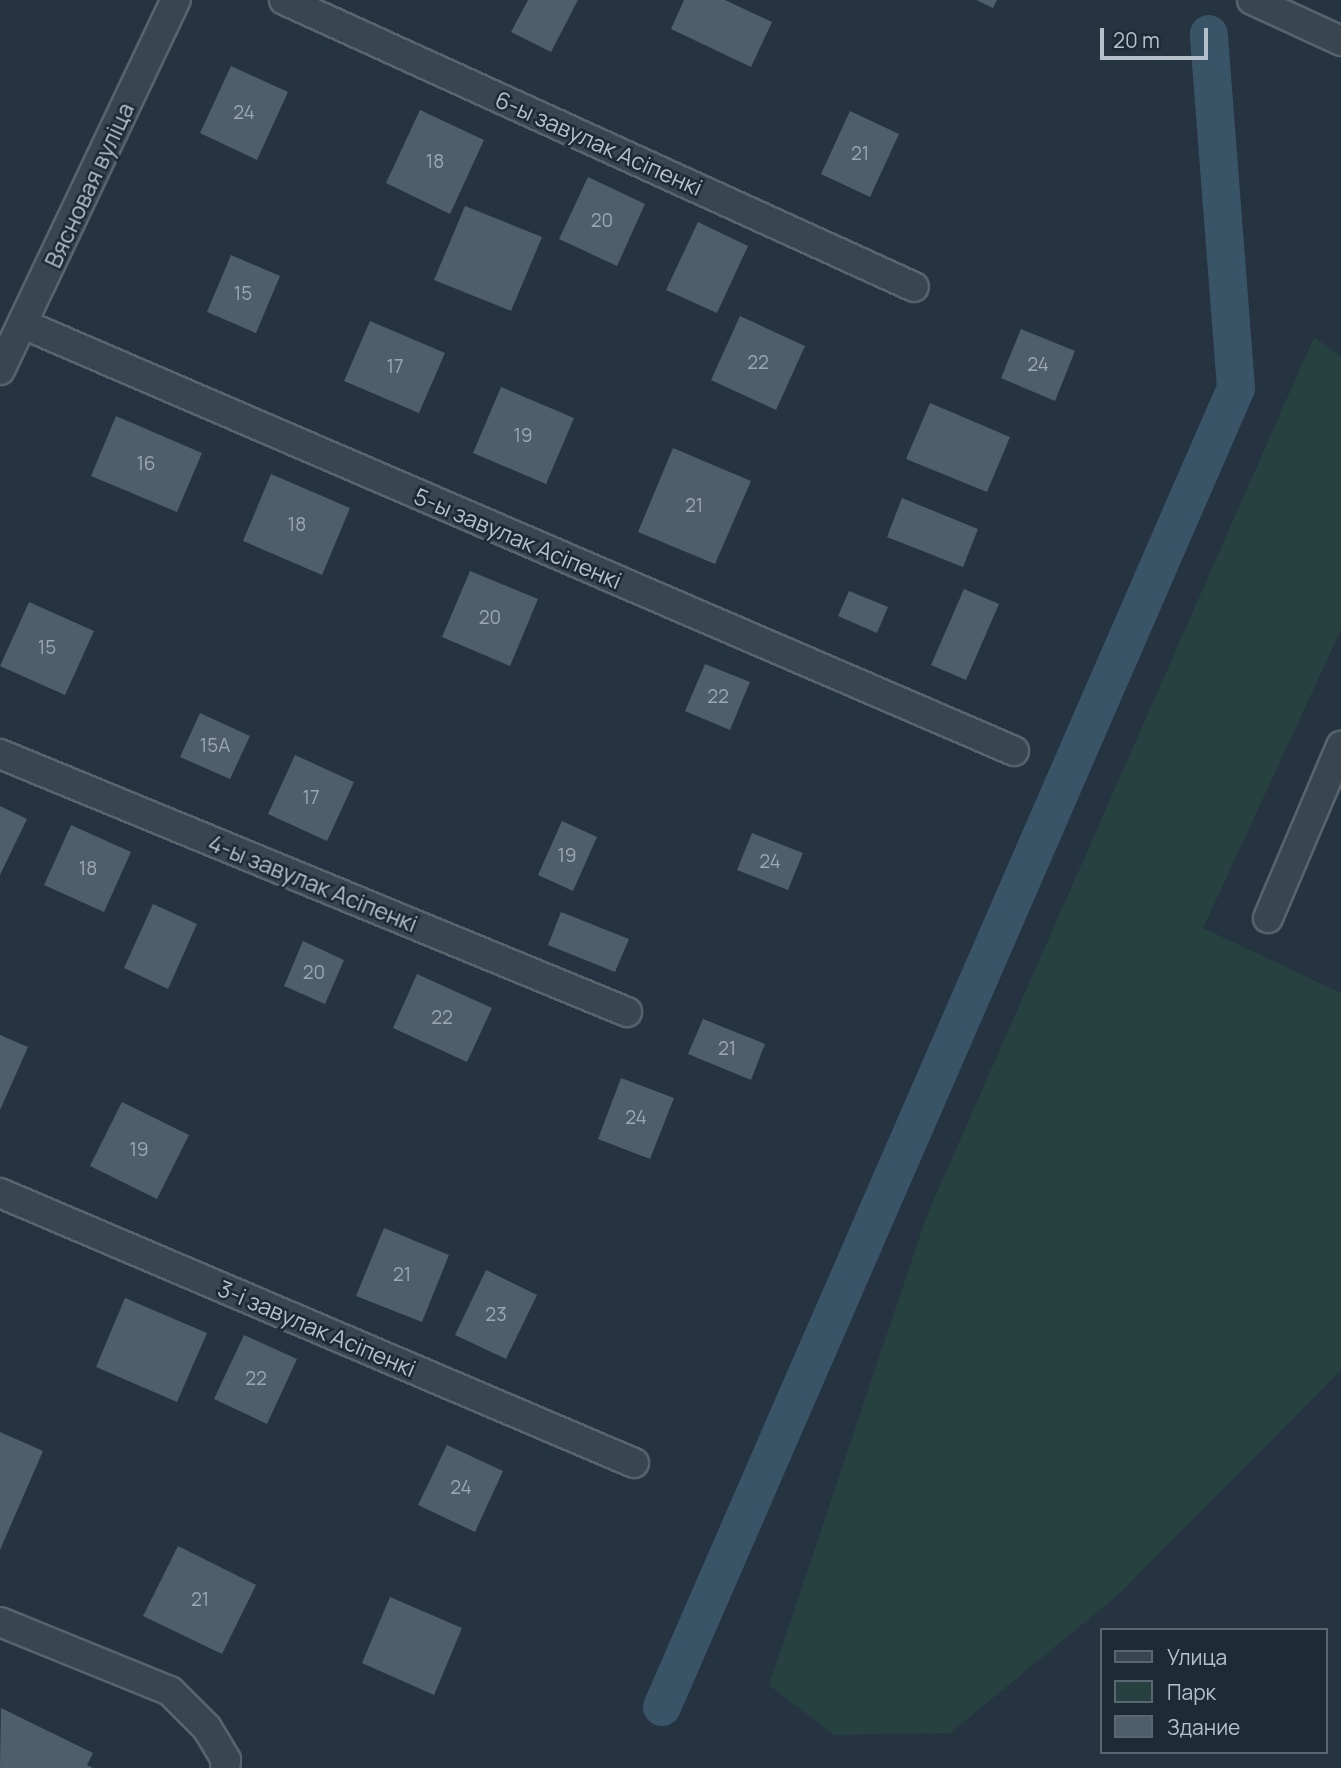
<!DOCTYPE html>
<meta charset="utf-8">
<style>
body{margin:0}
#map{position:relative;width:1341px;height:1768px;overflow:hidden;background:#253440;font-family:Manrope,sans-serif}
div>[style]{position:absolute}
.green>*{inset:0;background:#274140}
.canal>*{height:38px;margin:-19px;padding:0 19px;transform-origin:19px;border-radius:19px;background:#395367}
.building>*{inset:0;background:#4e5e6b}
.roads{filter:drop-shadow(2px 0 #57636d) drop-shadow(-2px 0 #57636d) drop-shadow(0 2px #57636d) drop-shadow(0 -2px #57636d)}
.minor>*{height:28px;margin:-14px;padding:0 14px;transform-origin:14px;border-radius:14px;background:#394650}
span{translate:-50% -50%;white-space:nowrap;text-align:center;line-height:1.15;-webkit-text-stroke:5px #1e2b35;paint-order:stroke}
.number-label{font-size:19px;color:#9ba8b2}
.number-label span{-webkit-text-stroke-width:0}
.street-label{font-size:23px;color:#b5c0ca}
.legend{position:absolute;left:1100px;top:1628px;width:228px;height:126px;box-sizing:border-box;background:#1e2b35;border:2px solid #5a6771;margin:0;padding:9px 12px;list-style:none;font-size:21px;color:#b5c0ca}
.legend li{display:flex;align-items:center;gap:14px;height:35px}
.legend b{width:35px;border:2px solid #5a6771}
.scale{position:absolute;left:1100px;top:28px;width:108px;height:32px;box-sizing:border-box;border:4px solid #b5c0ca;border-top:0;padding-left:9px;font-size:21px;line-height:24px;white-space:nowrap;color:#b5c0ca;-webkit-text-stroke:5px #1e2b35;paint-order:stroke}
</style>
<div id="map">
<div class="green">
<i style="clip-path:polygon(1314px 337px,1341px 357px,1341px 630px,1203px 928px,1341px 993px,1341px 1370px,1118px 1595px,950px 1733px,834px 1735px,769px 1685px,927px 1215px)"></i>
</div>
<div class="canal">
<i style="left:662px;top:1707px;width:1438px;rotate:-66.48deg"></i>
<i style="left:1236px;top:388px;width:355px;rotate:-94.4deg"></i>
</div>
<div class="building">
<i style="clip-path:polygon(528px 0,578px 0,551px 52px,511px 32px)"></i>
<i style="clip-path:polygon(684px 0,725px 0,772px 22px,751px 67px,671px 29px)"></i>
<i style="clip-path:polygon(976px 0,997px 0,993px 8px)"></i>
<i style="clip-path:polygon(231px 66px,288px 92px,257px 160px,200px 133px)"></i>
<i style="clip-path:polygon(420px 110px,484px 140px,450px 214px,386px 183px)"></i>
<i style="clip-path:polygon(850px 111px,899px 134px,870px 197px,821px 174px)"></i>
<i style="clip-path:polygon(588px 177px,645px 204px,617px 266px,559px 239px)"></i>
<i style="clip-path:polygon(465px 206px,542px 237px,511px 311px,434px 280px)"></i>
<i style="clip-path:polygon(698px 222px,748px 246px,717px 313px,666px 290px)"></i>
<i style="clip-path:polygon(231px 255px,280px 276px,256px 333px,207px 312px)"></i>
<i style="clip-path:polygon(740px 316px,805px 346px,776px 410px,711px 380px)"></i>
<i style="clip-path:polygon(370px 321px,445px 353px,419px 413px,344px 381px)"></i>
<i style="clip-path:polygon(1021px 329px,1075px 351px,1055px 401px,1001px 378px)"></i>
<i style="clip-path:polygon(501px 387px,574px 418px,546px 484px,473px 453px)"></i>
<i style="clip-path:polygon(930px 403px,1010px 437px,987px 492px,906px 459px)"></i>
<i style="clip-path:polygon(116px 416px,202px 453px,177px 512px,91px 476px)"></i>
<i style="clip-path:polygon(673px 448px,751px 481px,715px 564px,638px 532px)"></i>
<i style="clip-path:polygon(271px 474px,350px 508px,322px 575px,243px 541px)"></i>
<i style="clip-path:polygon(902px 498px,978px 529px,963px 567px,887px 537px)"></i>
<i style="clip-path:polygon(470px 571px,538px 599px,510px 666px,442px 637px)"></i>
<i style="clip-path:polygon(964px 589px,999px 604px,966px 680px,931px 665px)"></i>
<i style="clip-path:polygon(849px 591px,888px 607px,877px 633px,838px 616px)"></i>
<i style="clip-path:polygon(29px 602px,94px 631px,65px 695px,0 666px)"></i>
<i style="clip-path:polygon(705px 664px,750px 682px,730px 730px,685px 711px)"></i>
<i style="clip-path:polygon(200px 713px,250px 736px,230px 779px,180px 757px)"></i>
<i style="clip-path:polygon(295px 755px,354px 782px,327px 841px,268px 814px)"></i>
<i style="clip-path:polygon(0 806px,27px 819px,0 875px)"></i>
<i style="clip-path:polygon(562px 821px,597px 837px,573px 891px,538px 875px)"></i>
<i style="clip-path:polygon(71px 825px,131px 852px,104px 912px,44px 885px)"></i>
<i style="clip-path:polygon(752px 833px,803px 853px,788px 890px,737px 870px)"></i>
<i style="clip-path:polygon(153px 904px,197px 924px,168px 989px,124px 968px)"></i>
<i style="clip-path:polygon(561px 912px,629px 939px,615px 972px,548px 945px)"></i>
<i style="clip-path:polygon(303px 941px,344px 960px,325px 1004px,284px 986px)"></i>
<i style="clip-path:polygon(417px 974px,492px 1008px,467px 1062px,393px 1028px)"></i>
<i style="clip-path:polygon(703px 1019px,765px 1044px,751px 1080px,688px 1054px)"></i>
<i style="clip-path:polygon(0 1035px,28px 1047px,0 1110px)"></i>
<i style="clip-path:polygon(621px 1078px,674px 1098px,650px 1159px,598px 1139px)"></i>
<i style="clip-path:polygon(122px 1102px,189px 1135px,157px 1199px,90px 1166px)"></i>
<i style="clip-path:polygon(384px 1228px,449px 1255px,422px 1322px,356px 1296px)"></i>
<i style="clip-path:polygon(486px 1270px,537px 1295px,506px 1359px,455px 1335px)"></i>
<i style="clip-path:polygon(125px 1298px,207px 1333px,177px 1402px,96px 1367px)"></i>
<i style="clip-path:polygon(244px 1335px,297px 1359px,267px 1424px,214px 1399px)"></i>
<i style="clip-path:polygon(0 1432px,43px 1451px,0 1550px)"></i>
<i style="clip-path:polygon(447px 1445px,503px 1471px,475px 1532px,418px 1505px)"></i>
<i style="clip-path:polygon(178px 1546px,256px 1585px,222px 1654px,143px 1616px)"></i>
<i style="clip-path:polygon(390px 1597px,462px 1628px,434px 1695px,362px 1663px)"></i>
<i style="clip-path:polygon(1px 1708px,93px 1753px,87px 1765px,93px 1768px,0 1768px)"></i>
</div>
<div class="roads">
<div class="minor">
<i style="left:284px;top:0;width:692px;rotate:24.49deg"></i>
<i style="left:1252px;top:0;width:98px;rotate:24.7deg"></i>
<i style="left:23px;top:324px;width:1079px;rotate:23.31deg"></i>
<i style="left:0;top:370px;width:410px;rotate:-64.6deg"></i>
<i style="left:0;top:754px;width:678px;rotate:22.37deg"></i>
<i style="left:1268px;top:918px;width:187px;rotate:-67deg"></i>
<i style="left:0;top:1193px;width:689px;rotate:23.07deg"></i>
<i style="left:0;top:1622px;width:183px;rotate:22.1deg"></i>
<i style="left:170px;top:1691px;width:52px;rotate:45deg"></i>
<i style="left:207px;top:1728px;width:37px;rotate:59deg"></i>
<i style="left:226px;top:1760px;width:8px;rotate:97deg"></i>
</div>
</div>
<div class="number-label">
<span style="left:244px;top:113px">24</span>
<span style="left:860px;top:154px">21</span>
<span style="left:435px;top:162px">18</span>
<span style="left:602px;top:221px">20</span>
<span style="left:243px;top:294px">15</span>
<span style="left:758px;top:363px">22</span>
<span style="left:1038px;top:365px">24</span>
<span style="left:395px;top:367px">17</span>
<span style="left:523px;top:436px">19</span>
<span style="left:146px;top:464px">16</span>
<span style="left:694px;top:506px">21</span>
<span style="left:297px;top:525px">18</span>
<span style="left:490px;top:618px">20</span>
<span style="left:47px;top:648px">15</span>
<span style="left:718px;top:697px">22</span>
<span style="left:215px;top:746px">15А</span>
<span style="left:311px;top:798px">17</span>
<span style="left:567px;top:856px">19</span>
<span style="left:770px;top:862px">24</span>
<span style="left:88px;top:869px">18</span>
<span style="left:314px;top:973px">20</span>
<span style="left:442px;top:1018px">22</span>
<span style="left:727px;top:1049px">21</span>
<span style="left:636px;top:1118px">24</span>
<span style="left:139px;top:1150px">19</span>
<span style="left:402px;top:1275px">21</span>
<span style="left:496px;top:1315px">23</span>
<span style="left:256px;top:1379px">22</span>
<span style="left:461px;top:1488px">24</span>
<span style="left:200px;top:1600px">21</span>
</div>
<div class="street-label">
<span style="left:599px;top:143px;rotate:24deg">6-ы завулак Асіпенкі</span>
<span style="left:89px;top:185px;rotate:-65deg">Вясновая вуліца</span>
<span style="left:518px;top:538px;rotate:23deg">5-ы завулак Асіпенкі</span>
<span style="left:313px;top:883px;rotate:22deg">4-ы завулак Асіпенкі</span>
<span style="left:317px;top:1328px;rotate:23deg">3-і завулак Асіпенкі</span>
</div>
<ul class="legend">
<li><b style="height:9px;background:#394650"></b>Улица</li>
<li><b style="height:19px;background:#274140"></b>Парк</li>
<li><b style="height:19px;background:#4e5e6b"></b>Здание</li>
</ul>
<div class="scale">20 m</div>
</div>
